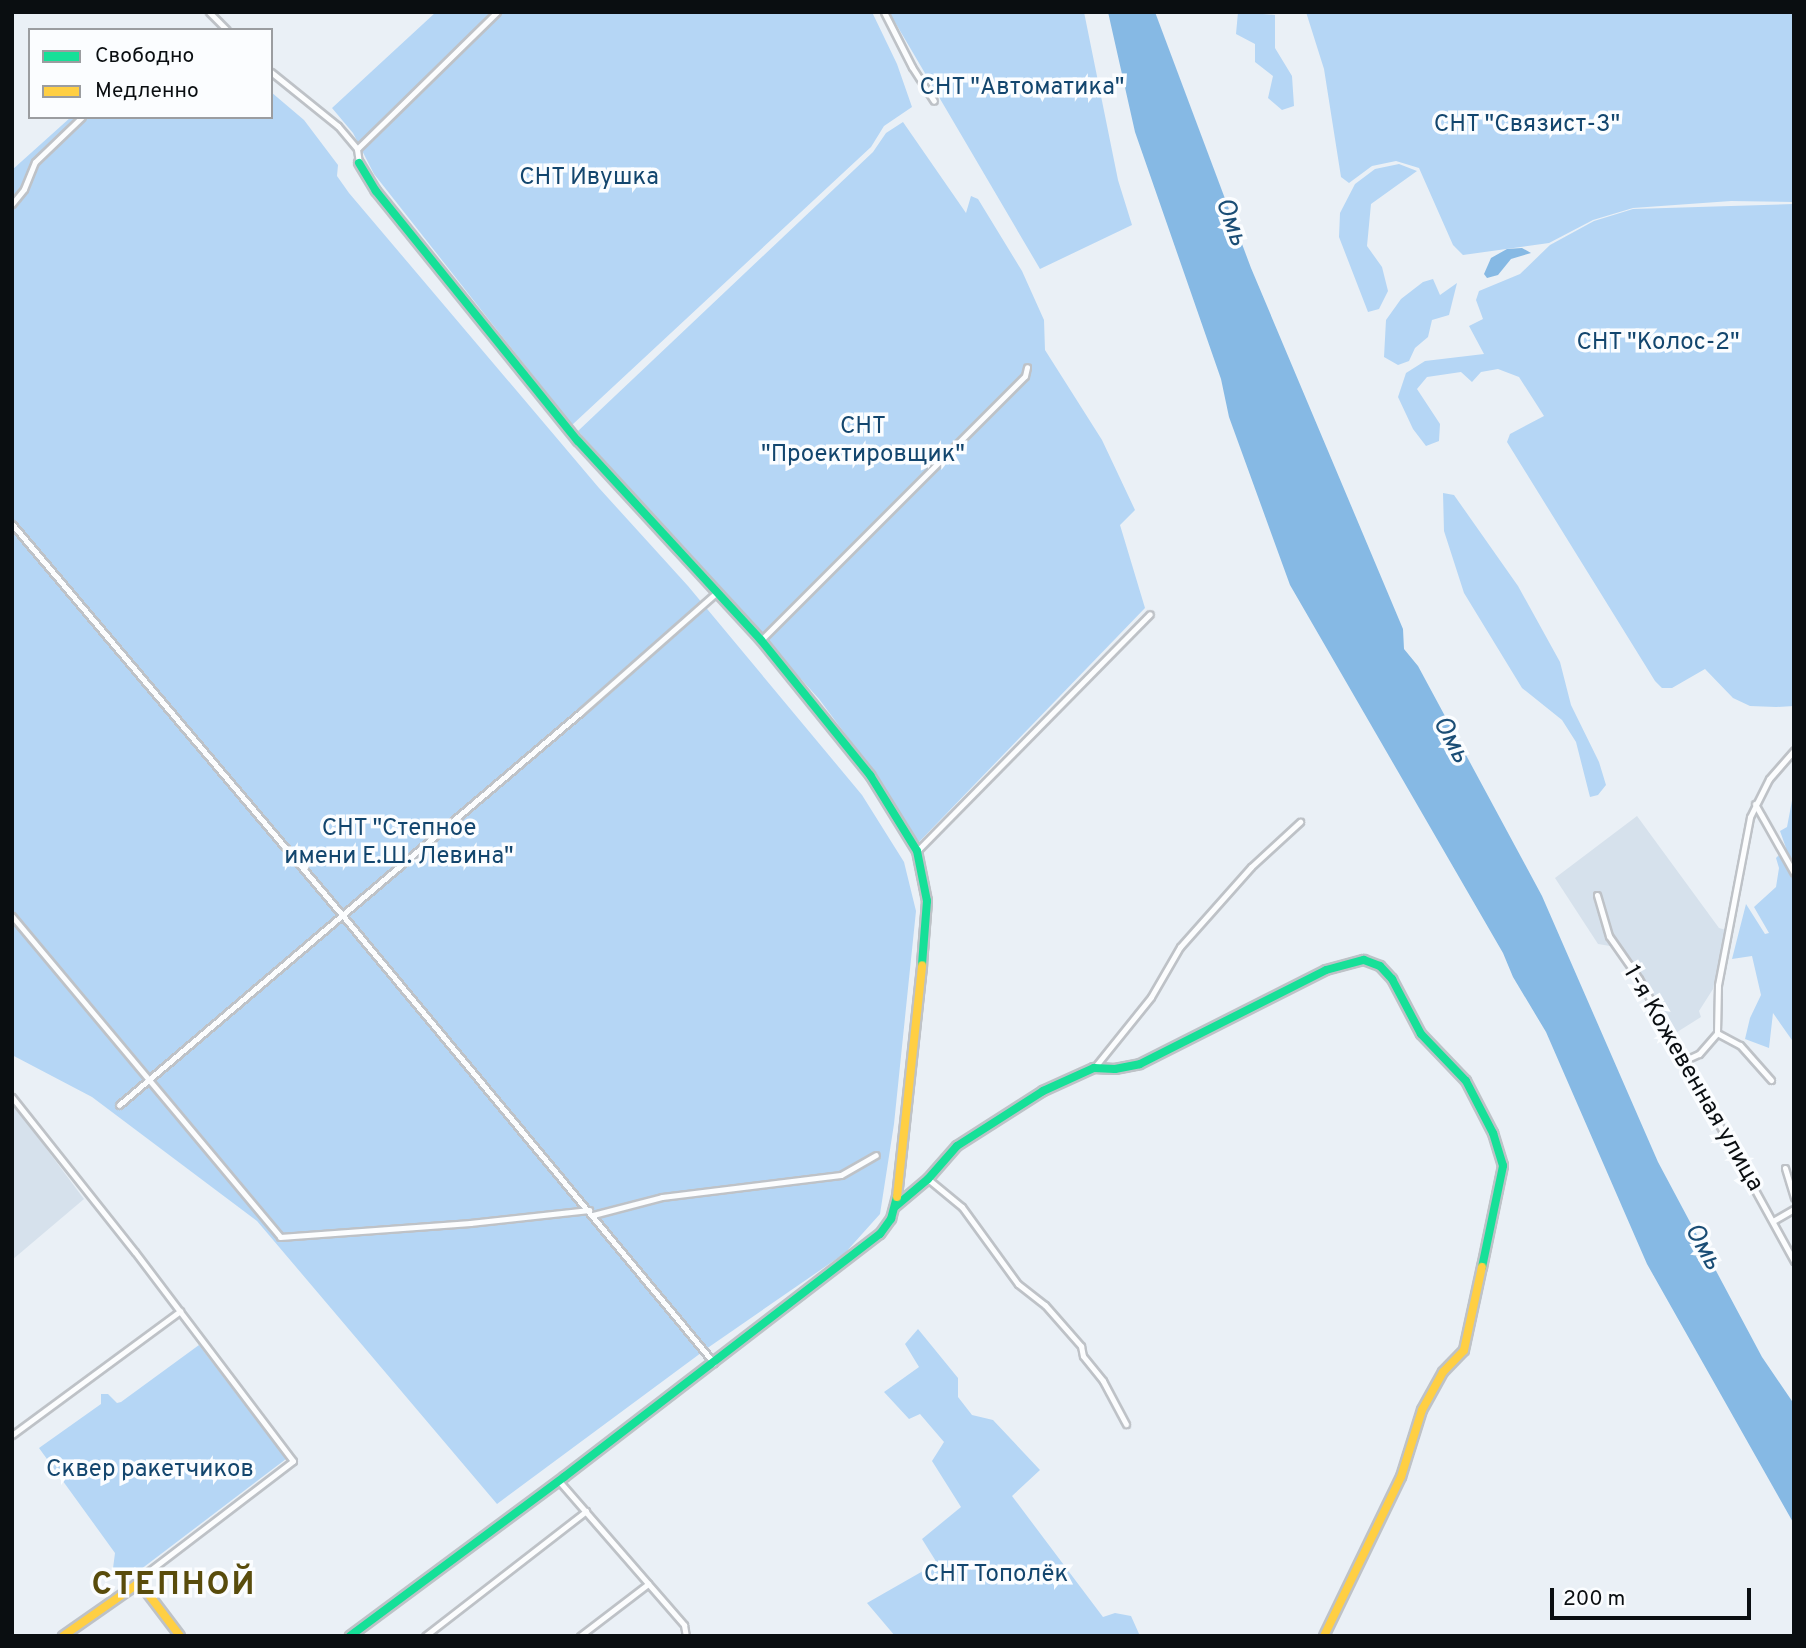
<!DOCTYPE html>
<meta charset="utf-8">
<style>
body{margin:0}
#map{position:relative;width:1806px;height:1648px;overflow:hidden;background:#eaf0f6;font-family:Overpass,sans-serif}
div>[style]{position:absolute}
.built>*{inset:0;background:#d6e1ec}
.green>*{inset:0;background:#b5d6f5}
.water>*{inset:0;background:#86b9e4}
.roads{filter:drop-shadow(2px 0 #bec2c7) drop-shadow(-2px 0 #bec2c7) drop-shadow(0 2px #bec2c7) drop-shadow(0 -2px #bec2c7)}
.street>*{height:5px;margin:-2.5px;padding:0 2.5px;transform-origin:2.5px;border-radius:2.5px;background:#fcfdfe}
.fast>*{height:8px;margin:-4px;padding:0 4px;transform-origin:4px;border-radius:4px;background:#16e098}
.slow>*{height:8px;margin:-4px;padding:0 4px;transform-origin:4px;border-radius:4px;background:#ffcf43}
span{translate:-50% -50%;white-space:nowrap;text-align:center;line-height:1.15;-webkit-text-stroke:7px #fbfdff;paint-order:stroke}
.park-label{font-size:24px;color:#13466e}
.street-label{font-size:24px;color:#0a0e11}
.water-label{font-size:26px;color:#1a4d75;font-style:italic}
.district-label{font-size:32px;color:#594c0c;font-weight:700;letter-spacing:2px}
.frame{position:absolute;inset:0;border:14px solid #0a0e11;pointer-events:none}
.legend{position:absolute;left:28px;top:28px;width:245px;height:91px;box-sizing:border-box;background:#fbfdff;border:2px solid #9b9da0;margin:0;padding:9px 12px;list-style:none;font-size:21px;color:#0a0e11}
.legend li{display:flex;align-items:center;gap:14px;height:35px}
.legend b{width:35px;border:2px solid #9b9da0}
.scale{position:absolute;left:1550px;top:1588px;width:201px;height:32px;box-sizing:border-box;border:4px solid #0a0e11;border-top:0;padding-left:9px;font-size:21px;line-height:24px;white-space:nowrap;color:#0a0e11;-webkit-text-stroke:5px #fbfdff;paint-order:stroke}
</style>
<div id="map">
<div class="built">
<i style="clip-path:polygon(1637px 816px,1719px 928px,1726px 930px,1713px 989px,1699px 1011px,1701px 1017px,1674px 1034px,1622px 948px,1598px 944px,1555px 878px)"></i>
<i style="clip-path:polygon(16px 1108px,84px 1199px,12px 1260px,12px 1109px)"></i>
</div>
<div class="green">
<i style="clip-path:polygon(436px 12px,872px 12px,897px 64px,912px 107px,884px 126px,871px 147px,572px 425px,374px 174px,353px 133px,332px 108px)"></i>
<i style="clip-path:polygon(889px 12px,1084px 12px,1118px 180px,1132px 225px,1040px 269px)"></i>
<i style="clip-path:polygon(1238px 12px,1275px 15px,1275px 48px,1292px 76px,1294px 106px,1282px 110px,1268px 98px,1273px 76px,1255px 62px,1255px 44px,1236px 34px)"></i>
<i style="clip-path:polygon(1306px 12px,1794px 12px,1794px 202px,1731px 201px,1633px 208px,1593px 220px,1549px 243px,1463px 255px,1453px 245px,1419px 168px,1396px 161px,1372px 166px,1349px 183px,1341px 177px,1324px 69px)"></i>
<i style="clip-path:polygon(271px 92px,304px 120px,338px 165px,337px 176px,349px 193px,599px 488px,688px 586px,862px 795px,904px 862px,916px 911px,894px 1124px,880px 1214px,845px 1253px,709px 1347px,497px 1504px,257px 1221px,92px 1097px,12px 1055px,12px 170px,71px 117px,271px 117px)"></i>
<i style="clip-path:polygon(903px 122px,966px 213px,971px 196px,978px 199px,1022px 271px,1044px 320px,1045px 350px,1102px 440px,1135px 510px,1120px 525px,1145px 608px,919px 842px,870px 767px,819px 699px,578px 431px,873px 152px,886px 133px)"></i>
<i style="clip-path:polygon(1399px 164px,1417px 171px,1371px 204px,1367px 246px,1382px 267px,1388px 291px,1379px 309px,1368px 312px,1339px 237px,1340px 213px,1355px 184px,1375px 169px)"></i>
<i style="clip-path:polygon(1794px 204px,1794px 706px,1776px 707px,1750px 706px,1733px 698px,1705px 669px,1672px 688px,1662px 688px,1655px 681px,1507px 442px,1510px 434px,1544px 416px,1519px 377px,1498px 369px,1481px 372px,1472px 382px,1461px 372px,1427px 377px,1417px 389px,1440px 424px,1439px 441px,1426px 446px,1413px 429px,1398px 397px,1406px 373px,1425px 361px,1484px 354px,1469px 326px,1483px 319px,1476px 300px,1479px 291px,1520px 274px,1550px 245px,1594px 221px,1633px 209px)"></i>
<i style="clip-path:polygon(1433px 279px,1440px 295px,1457px 283px,1449px 315px,1432px 320px,1428px 337px,1415px 348px,1409px 361px,1398px 365px,1384px 357px,1386px 320px,1401px 299px,1423px 282px)"></i>
<i style="clip-path:polygon(1443px 493px,1454px 495px,1518px 586px,1560px 662px,1571px 705px,1599px 762px,1606px 785px,1598px 795px,1590px 797px,1576px 742px,1562px 720px,1522px 688px,1464px 593px,1444px 531px)"></i>
<i style="clip-path:polygon(1794px 790px,1794px 1043px,1773px 1013px,1769px 1048px,1745px 1039px,1750px 1018px,1761px 995px,1752px 956px,1732px 959px,1746px 904px,1765px 934px,1769px 933px,1754px 907px,1776px 887px,1779px 868px,1776px 858px,1786px 848px,1780px 831px,1787px 827px)"></i>
<i style="clip-path:polygon(918px 1329px,958px 1378px,958px 1397px,972px 1415px,993px 1420px,1040px 1470px,1012px 1496px,1103px 1617px,1115px 1613px,1131px 1616px,1140px 1636px,895px 1636px,867px 1603px,937px 1563px,922px 1539px,961px 1507px,932px 1461px,944px 1442px,920px 1414px,909px 1419px,884px 1392px,919px 1367px,905px 1344px)"></i>
<i style="clip-path:polygon(199px 1345px,286px 1459px,132px 1576px,129px 1572px,119px 1578px,112px 1576px,115px 1553px,39px 1448px,101px 1404px,101px 1394px,108px 1394px,117px 1403px,121px 1402px)"></i>
</div>
<div class="water">
<i style="clip-path:polygon(1108px 12px,1155px 12px,1251px 268px,1403px 629px,1404px 649px,1418px 666px,1542px 896px,1658px 1162px,1762px 1357px,1794px 1404px,1794px 1524px,1647px 1264px,1546px 1032px,1513px 977px,1503px 953px,1290px 585px,1229px 417px,1221px 379px,1135px 132px)"></i>
<i style="clip-path:polygon(1522px 248px,1531px 253px,1511px 259px,1498px 275px,1487px 278px,1484px 274px,1491px 258px,1507px 249px)"></i>
</div>
<div class="roads">
<div class="street">
<i style="left:209px;top:12px;width:25px;rotate:45deg"></i>
<i style="left:884px;top:12px;width:62px;rotate:63deg"></i>
<i style="left:912px;top:67px;width:40px;rotate:57.1deg"></i>
<i style="left:271px;top:72px;width:86px;rotate:38.9deg"></i>
<i style="left:338px;top:126px;width:30px;rotate:50deg"></i>
<i style="left:357px;top:149px;width:14px;rotate:82deg"></i>
<i style="left:357px;top:149px;width:196px;rotate:-44.4deg"></i>
<i style="left:12px;top:204px;width:19px;rotate:-51deg"></i>
<i style="left:24px;top:189px;width:29px;rotate:-68deg"></i>
<i style="left:35px;top:162px;width:65px;rotate:-43.8deg"></i>
<i style="left:12px;top:524px;width:513px;rotate:49.82deg"></i>
<i style="left:343px;top:916px;width:581px;rotate:50.31deg"></i>
<i style="left:761px;top:640px;width:373px;rotate:-45deg"></i>
<i style="left:1025px;top:376px;width:9px;rotate:-77deg"></i>
<i style="left:1755px;top:804px;width:79px;rotate:60.5deg"></i>
<i style="left:917px;top:851px;width:332px;rotate:-45.5deg"></i>
<i style="left:1597px;top:895px;width:43px;rotate:73.7deg"></i>
<i style="left:1609px;top:936px;width:52px;rotate:55.1deg"></i>
<i style="left:1639px;top:979px;width:322px;rotate:61.2deg"></i>
<i style="left:12px;top:916px;width:418px;rotate:50.1deg"></i>
<i style="left:280px;top:1237px;width:191px;rotate:-4.2deg"></i>
<i style="left:470px;top:1223px;width:120px;rotate:-6.2deg"></i>
<i style="left:1717px;top:1033px;width:26px;rotate:28deg"></i>
<i style="left:1740px;top:1045px;width:47px;rotate:48.5deg"></i>
<i style="left:1683px;top:1061px;width:17px;rotate:-24deg"></i>
<i style="left:1699px;top:1054px;width:28px;rotate:-49deg"></i>
<i style="left:1717px;top:1033px;width:48px;rotate:-88.8deg"></i>
<i style="left:1718px;top:985px;width:171px;rotate:-79.2deg"></i>
<i style="left:1750px;top:817px;width:42px;rotate:-63.4deg"></i>
<i style="left:1769px;top:779px;width:38px;rotate:-49deg"></i>
<i style="left:1094px;top:1068px;width:91px;rotate:-51.2deg"></i>
<i style="left:1151px;top:997px;width:58px;rotate:-59.9deg"></i>
<i style="left:1180px;top:947px;width:107px;rotate:-48.4deg"></i>
<i style="left:1251px;top:867px;width:67px;rotate:-42.6deg"></i>
<i style="left:12px;top:1097px;width:198px;rotate:51.6deg"></i>
<i style="left:135px;top:1252px;width:262px;rotate:52.9deg"></i>
<i style="left:293px;top:1461px;width:186px;rotate:142.6deg"></i>
<i style="left:145px;top:1574px;width:14px;rotate:129deg"></i>
<i style="left:119px;top:1105px;width:607px;rotate:-40.39deg"></i>
<i style="left:581px;top:712px;width:181px;rotate:-41.4deg"></i>
<i style="left:1785px;top:1168px;width:31px;rotate:73deg"></i>
<i style="left:928px;top:1179px;width:44px;rotate:39.5deg"></i>
<i style="left:962px;top:1207px;width:95px;rotate:54deg"></i>
<i style="left:1018px;top:1284px;width:34px;rotate:38deg"></i>
<i style="left:1045px;top:1305px;width:55px;rotate:48.7deg"></i>
<i style="left:1081px;top:1346px;width:10px;rotate:79deg"></i>
<i style="left:1083px;top:1356px;width:32px;rotate:51deg"></i>
<i style="left:1103px;top:1381px;width:49px;rotate:61.9deg"></i>
<i style="left:593px;top:1215px;width:71px;rotate:-14.6deg"></i>
<i style="left:662px;top:1197px;width:180px;rotate:-7deg"></i>
<i style="left:841px;top:1175px;width:40px;rotate:-29.7deg"></i>
<i style="left:1773px;top:1221px;width:24px;rotate:-30deg"></i>
<i style="left:12px;top:1435px;width:209px;rotate:-36.4deg"></i>
<i style="left:559px;top:1481px;width:191px;rotate:49deg"></i>
<i style="left:684px;top:1625px;width:11px;rotate:80deg"></i>
<i style="left:425px;top:1636px;width:204px;rotate:-37.8deg"></i>
<i style="left:580px;top:1636px;width:86px;rotate:-37.4deg"></i>
</div>
<div class="fast">
<i style="left:359px;top:163px;width:33px;rotate:59deg"></i>
<i style="left:376px;top:191px;width:321px;rotate:51.1deg"></i>
<i style="left:578px;top:441px;width:270px;rotate:47.4deg"></i>
<i style="left:761px;top:640px;width:174px;rotate:51.1deg"></i>
<i style="left:870px;top:775px;width:89px;rotate:58.3deg"></i>
<i style="left:917px;top:851px;width:51px;rotate:78.7deg"></i>
<i style="left:927px;top:901px;width:64px;rotate:94.5deg"></i>
<i style="left:896px;top:1206px;width:42px;rotate:-40.2deg"></i>
<i style="left:928px;top:1179px;width:44px;rotate:-48.7deg"></i>
<i style="left:957px;top:1146px;width:102px;rotate:-32.6deg"></i>
<i style="left:1043px;top:1091px;width:56px;rotate:-24.3deg"></i>
<i style="left:1094px;top:1068px;width:21px;rotate:3deg"></i>
<i style="left:1115px;top:1069px;width:25px;rotate:-11deg"></i>
<i style="left:1140px;top:1064px;width:208px;rotate:-26.8deg"></i>
<i style="left:1326px;top:970px;width:39px;rotate:-15deg"></i>
<i style="left:1364px;top:960px;width:17px;rotate:21deg"></i>
<i style="left:1380px;top:966px;width:18px;rotate:47deg"></i>
<i style="left:1392px;top:979px;width:62px;rotate:62.2deg"></i>
<i style="left:1421px;top:1034px;width:65px;rotate:46.2deg"></i>
<i style="left:1466px;top:1081px;width:59px;rotate:62.6deg"></i>
<i style="left:1493px;top:1133px;width:34px;rotate:73deg"></i>
<i style="left:1503px;top:1166px;width:103px;rotate:101.7deg"></i>
<i style="left:350px;top:1636px;width:267px;rotate:-36.6deg"></i>
<i style="left:564px;top:1477px;width:399px;rotate:-37.6deg"></i>
<i style="left:880px;top:1234px;width:19px;rotate:-54deg"></i>
<i style="left:891px;top:1219px;width:23px;rotate:-75deg"></i>
</div>
<div class="slow">
<i style="left:897px;top:1197px;width:233px;rotate:-83.8deg"></i>
<i style="left:63px;top:1636px;width:89px;rotate:-34.9deg"></i>
<i style="left:136px;top:1585px;width:12px;rotate:31deg"></i>
<i style="left:146px;top:1591px;width:56px;rotate:52.9deg"></i>
<i style="left:1324px;top:1636px;width:177px;rotate:-64.2deg"></i>
<i style="left:1401px;top:1477px;width:70px;rotate:-72.6deg"></i>
<i style="left:1422px;top:1410px;width:43px;rotate:-61.1deg"></i>
<i style="left:1443px;top:1372px;width:30px;rotate:-46deg"></i>
<i style="left:1464px;top:1350px;width:85px;rotate:-77.8deg"></i>
</div>
</div>
<div class="park-label">
<span style="left:1022px;top:89px">СНТ "Автоматика"</span>
<span style="left:1527px;top:126px">СНТ "Связист-3"</span>
<span style="left:589px;top:179px">СНТ Ивушка</span>
<span style="left:1658px;top:344px">СНТ "Колос-2"</span>
<span style="left:863px;top:442px">СНТ<br>"Проектировщик"</span>
<span style="left:399px;top:844px">СНТ "Степное<br>имени Е.Ш. Левина"</span>
<span style="left:150px;top:1471px">Сквер ракетчиков</span>
<span style="left:996px;top:1576px">СНТ Тополёк</span>
</div>
<div class="street-label">
<span style="left:1692px;top:1079px;rotate:60deg">1-я Кожевенная улица</span>
</div>
<div class="water-label">
<span style="left:1230px;top:222px;rotate:70deg">Омь</span>
<span style="left:1450px;top:740px;rotate:62deg">Омь</span>
<span style="left:1702px;top:1247px;rotate:61deg">Омь</span>
</div>
<div class="district-label">
<span style="left:174px;top:1586px">СТЕПНОЙ</span>
</div>
<div class="frame"></div>
<ul class="legend">
<li><b style="height:9px;background:#16e098"></b>Свободно</li>
<li><b style="height:9px;background:#ffcf43"></b>Медленно</li>
</ul>
<div class="scale">200 m</div>
</div>
